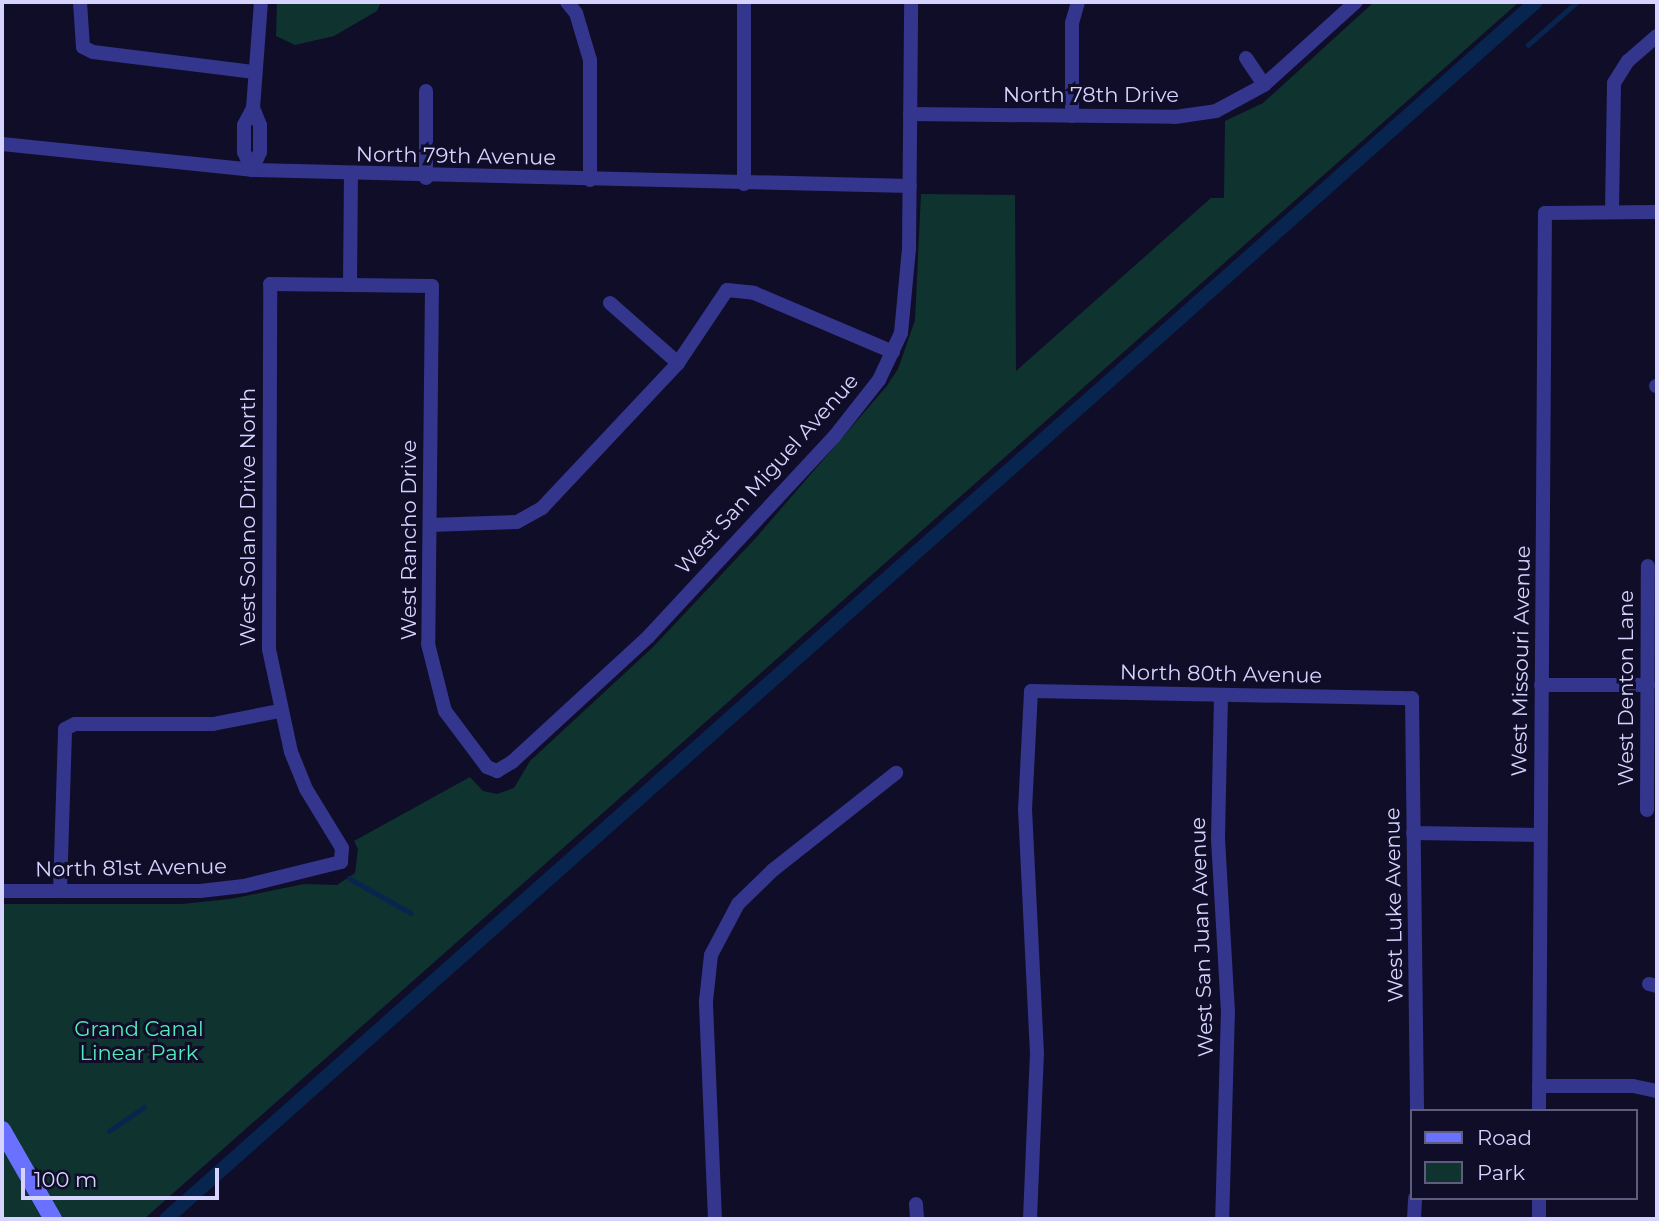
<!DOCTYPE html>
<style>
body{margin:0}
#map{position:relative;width:1659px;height:1221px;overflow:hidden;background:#100d28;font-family:Montserrat,sans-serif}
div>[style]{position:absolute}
.green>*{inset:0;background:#0f332f}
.stream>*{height:4.5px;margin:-2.25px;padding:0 2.25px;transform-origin:2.25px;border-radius:2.25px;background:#07254e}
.canal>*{height:14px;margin:-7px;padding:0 7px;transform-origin:7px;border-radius:7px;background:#07254e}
.street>*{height:14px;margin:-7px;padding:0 7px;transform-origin:7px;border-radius:7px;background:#33368c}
.secondary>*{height:18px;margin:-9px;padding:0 9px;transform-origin:9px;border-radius:9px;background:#6b71ff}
span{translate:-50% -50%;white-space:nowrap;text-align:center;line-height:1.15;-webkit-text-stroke:6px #100d28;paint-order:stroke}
.street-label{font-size:21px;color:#d6d4ff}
.park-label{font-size:21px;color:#53ecbc}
.frame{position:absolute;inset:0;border:4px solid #d6d4ff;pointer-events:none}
.legend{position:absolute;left:1410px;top:1109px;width:228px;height:91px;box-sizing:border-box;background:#100d28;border:2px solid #5f5d7e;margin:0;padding:9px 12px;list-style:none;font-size:21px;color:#d6d4ff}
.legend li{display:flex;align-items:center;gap:14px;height:35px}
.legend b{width:35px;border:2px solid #5f5d7e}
.scale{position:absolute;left:21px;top:1168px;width:198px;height:32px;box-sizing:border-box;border:4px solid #d6d4ff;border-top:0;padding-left:9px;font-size:21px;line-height:24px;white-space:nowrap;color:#d6d4ff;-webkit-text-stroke:5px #100d28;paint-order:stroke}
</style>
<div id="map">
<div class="green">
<i style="clip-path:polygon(277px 2px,381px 2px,377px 11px,334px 36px,295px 45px,276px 36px)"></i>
<i style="clip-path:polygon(1374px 2px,1519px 2px,144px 1219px,2px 1219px,2px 904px,182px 904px,230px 899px,304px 884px,337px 885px,355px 873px,358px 849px,354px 841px,470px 777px,483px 791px,497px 794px,514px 788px,530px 761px,653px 647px,754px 540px,886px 387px,898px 369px,915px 320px,921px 194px,1015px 195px,1016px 371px,1211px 198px,1224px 198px,1225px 121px,1263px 103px)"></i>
</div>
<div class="stream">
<i style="left:1528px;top:45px;width:65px;rotate:-41.3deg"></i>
<i style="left:349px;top:878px;width:71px;rotate:29.4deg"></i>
<i style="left:109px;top:1131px;width:42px;rotate:-34.4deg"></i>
</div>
<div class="canal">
<i style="left:166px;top:1219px;width:1832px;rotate:-41.62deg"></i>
</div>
<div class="street">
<i style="left:80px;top:2px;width:45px;rotate:86.2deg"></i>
<i style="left:83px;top:47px;width:11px;rotate:27deg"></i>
<i style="left:93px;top:52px;width:161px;rotate:7.1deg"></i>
<i style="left:567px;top:2px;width:14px;rotate:51deg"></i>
<i style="left:576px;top:13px;width:49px;rotate:73.4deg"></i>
<i style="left:590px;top:60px;width:120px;rotate:90deg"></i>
<i style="left:1246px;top:58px;width:32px;rotate:56deg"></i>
<i style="left:910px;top:114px;width:265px;rotate:0.6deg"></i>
<i style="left:1175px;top:117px;width:41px;rotate:-8.3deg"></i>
<i style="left:1216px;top:111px;width:55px;rotate:-28.4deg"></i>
<i style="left:1264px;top:85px;width:124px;rotate:-42.1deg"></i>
<i style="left:1072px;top:116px;width:93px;rotate:-90deg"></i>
<i style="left:1072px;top:23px;width:22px;rotate:-74deg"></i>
<i style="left:2px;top:144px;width:251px;rotate:5.9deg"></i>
<i style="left:252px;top:170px;width:658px;rotate:1.39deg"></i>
<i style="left:252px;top:170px;width:20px;rotate:-66deg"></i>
<i style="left:260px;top:152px;width:27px;rotate:-90deg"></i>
<i style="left:260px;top:125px;width:18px;rotate:-112deg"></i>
<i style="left:253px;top:108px;width:106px;rotate:-85.7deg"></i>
<i style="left:252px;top:170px;width:20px;rotate:-114deg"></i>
<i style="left:244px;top:152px;width:27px;rotate:-90deg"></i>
<i style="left:244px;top:125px;width:19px;rotate:-62deg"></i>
<i style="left:426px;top:178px;width:87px;rotate:-90deg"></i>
<i style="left:744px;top:184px;width:182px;rotate:-90deg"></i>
<i style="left:1612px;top:211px;width:128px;rotate:-89.1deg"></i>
<i style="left:1614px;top:83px;width:26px;rotate:-58deg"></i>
<i style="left:1628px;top:61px;width:38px;rotate:-41deg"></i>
<i style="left:350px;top:285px;width:111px;rotate:-89.5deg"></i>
<i style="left:610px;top:303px;width:91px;rotate:41.4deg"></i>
<i style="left:1656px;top:386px;width:1px"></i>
<i style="left:430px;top:525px;width:87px;rotate:-2deg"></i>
<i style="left:517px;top:522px;width:29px;rotate:-29deg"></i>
<i style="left:542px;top:508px;width:199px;rotate:-46.8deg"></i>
<i style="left:678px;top:363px;width:88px;rotate:-56.1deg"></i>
<i style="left:727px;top:290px;width:27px;rotate:6deg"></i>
<i style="left:754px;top:293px;width:151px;rotate:23deg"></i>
<i style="left:1541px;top:685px;width:107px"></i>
<i style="left:1221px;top:695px;width:144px;rotate:91.2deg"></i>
<i style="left:1218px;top:839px;width:171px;rotate:86.7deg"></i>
<i style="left:1228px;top:1010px;width:209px;rotate:91.6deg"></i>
<i style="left:1647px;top:810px;width:244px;rotate:-89.8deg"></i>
<i style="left:1413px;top:833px;width:127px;rotate:0.9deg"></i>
<i style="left:2px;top:891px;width:198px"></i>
<i style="left:200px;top:891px;width:44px;rotate:-6.5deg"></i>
<i style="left:244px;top:886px;width:100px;rotate:-13.9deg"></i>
<i style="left:341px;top:862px;width:14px;rotate:-86deg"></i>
<i style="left:342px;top:848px;width:69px;rotate:-121.4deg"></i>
<i style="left:306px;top:789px;width:40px;rotate:-112deg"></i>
<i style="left:291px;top:752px;width:105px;rotate:-102.1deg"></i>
<i style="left:269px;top:649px;width:365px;rotate:-89.8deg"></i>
<i style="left:270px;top:284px;width:162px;rotate:0.7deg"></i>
<i style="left:432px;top:286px;width:358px;rotate:90.6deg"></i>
<i style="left:428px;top:644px;width:69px;rotate:75.8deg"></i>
<i style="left:445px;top:711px;width:70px;rotate:53.1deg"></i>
<i style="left:487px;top:767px;width:11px;rotate:22deg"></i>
<i style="left:497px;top:771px;width:17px;rotate:-31deg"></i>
<i style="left:512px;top:762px;width:185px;rotate:-42.6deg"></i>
<i style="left:648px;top:637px;width:273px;rotate:-47.1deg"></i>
<i style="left:834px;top:437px;width:73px;rotate:-51.7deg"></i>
<i style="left:879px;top:380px;width:52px;rotate:-64.9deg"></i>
<i style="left:901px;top:333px;width:84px;rotate:-84.6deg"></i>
<i style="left:909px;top:249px;width:247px;rotate:-89.5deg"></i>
<i style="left:60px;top:891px;width:162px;rotate:-88.2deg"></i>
<i style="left:65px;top:729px;width:11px;rotate:-27deg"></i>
<i style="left:75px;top:724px;width:138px"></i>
<i style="left:213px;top:724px;width:67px;rotate:-11.1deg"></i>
<i style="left:1649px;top:984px;width:8px;rotate:14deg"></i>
<i style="left:1539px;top:1086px;width:94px"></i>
<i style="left:1633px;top:1086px;width:25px;rotate:12deg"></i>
<i style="left:1539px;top:1111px;width:898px;rotate:-89.62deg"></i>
<i style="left:1545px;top:213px;width:112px;rotate:-0.5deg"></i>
<i style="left:916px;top:1204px;width:15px;rotate:86deg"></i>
<i style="left:715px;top:1219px;width:218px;rotate:-92.4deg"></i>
<i style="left:706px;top:1001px;width:46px;rotate:-83.8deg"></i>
<i style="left:711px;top:955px;width:58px;rotate:-62.1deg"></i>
<i style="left:738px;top:904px;width:49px;rotate:-44.2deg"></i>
<i style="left:773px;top:870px;width:157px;rotate:-38.3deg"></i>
<i style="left:1030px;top:1219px;width:165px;rotate:-87.6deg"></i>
<i style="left:1037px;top:1054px;width:244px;rotate:-92.8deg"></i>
<i style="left:1025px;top:810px;width:119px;rotate:-87.1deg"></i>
<i style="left:1031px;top:691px;width:381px;rotate:1.1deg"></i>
<i style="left:1412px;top:698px;width:413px;rotate:89.3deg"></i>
<i style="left:1414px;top:1219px;width:21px;rotate:-87deg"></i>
<i style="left:1539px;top:1219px;width:21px;rotate:-90deg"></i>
</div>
<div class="secondary">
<i style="left:2px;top:1130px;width:103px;rotate:60.2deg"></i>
</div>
<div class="street-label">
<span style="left:1091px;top:95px">North 78th Drive</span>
<span style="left:456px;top:156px;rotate:1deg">North 79th Avenue</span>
<span style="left:767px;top:474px;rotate:-48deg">West San Miguel Avenue</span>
<span style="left:248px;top:517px;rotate:-90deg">West Solano Drive North</span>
<span style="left:409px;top:540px;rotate:-90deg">West Rancho Drive</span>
<span style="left:1521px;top:661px;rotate:-89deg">West Missouri Avenue</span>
<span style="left:1221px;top:674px;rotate:1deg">North 80th Avenue</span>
<span style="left:1626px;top:688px;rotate:-90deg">West Denton Lane</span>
<span style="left:131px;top:868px;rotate:-1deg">North 81st Avenue</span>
<span style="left:1394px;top:905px;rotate:-91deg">West Luke Avenue</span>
<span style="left:1202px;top:937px;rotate:-92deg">West San Juan Avenue</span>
</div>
<div class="park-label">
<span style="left:139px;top:1041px">Grand Canal<br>Linear Park</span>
</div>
<div class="frame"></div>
<ul class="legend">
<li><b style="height:9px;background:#6b71ff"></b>Road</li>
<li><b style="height:19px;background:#0f332f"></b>Park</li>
</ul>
<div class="scale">100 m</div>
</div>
